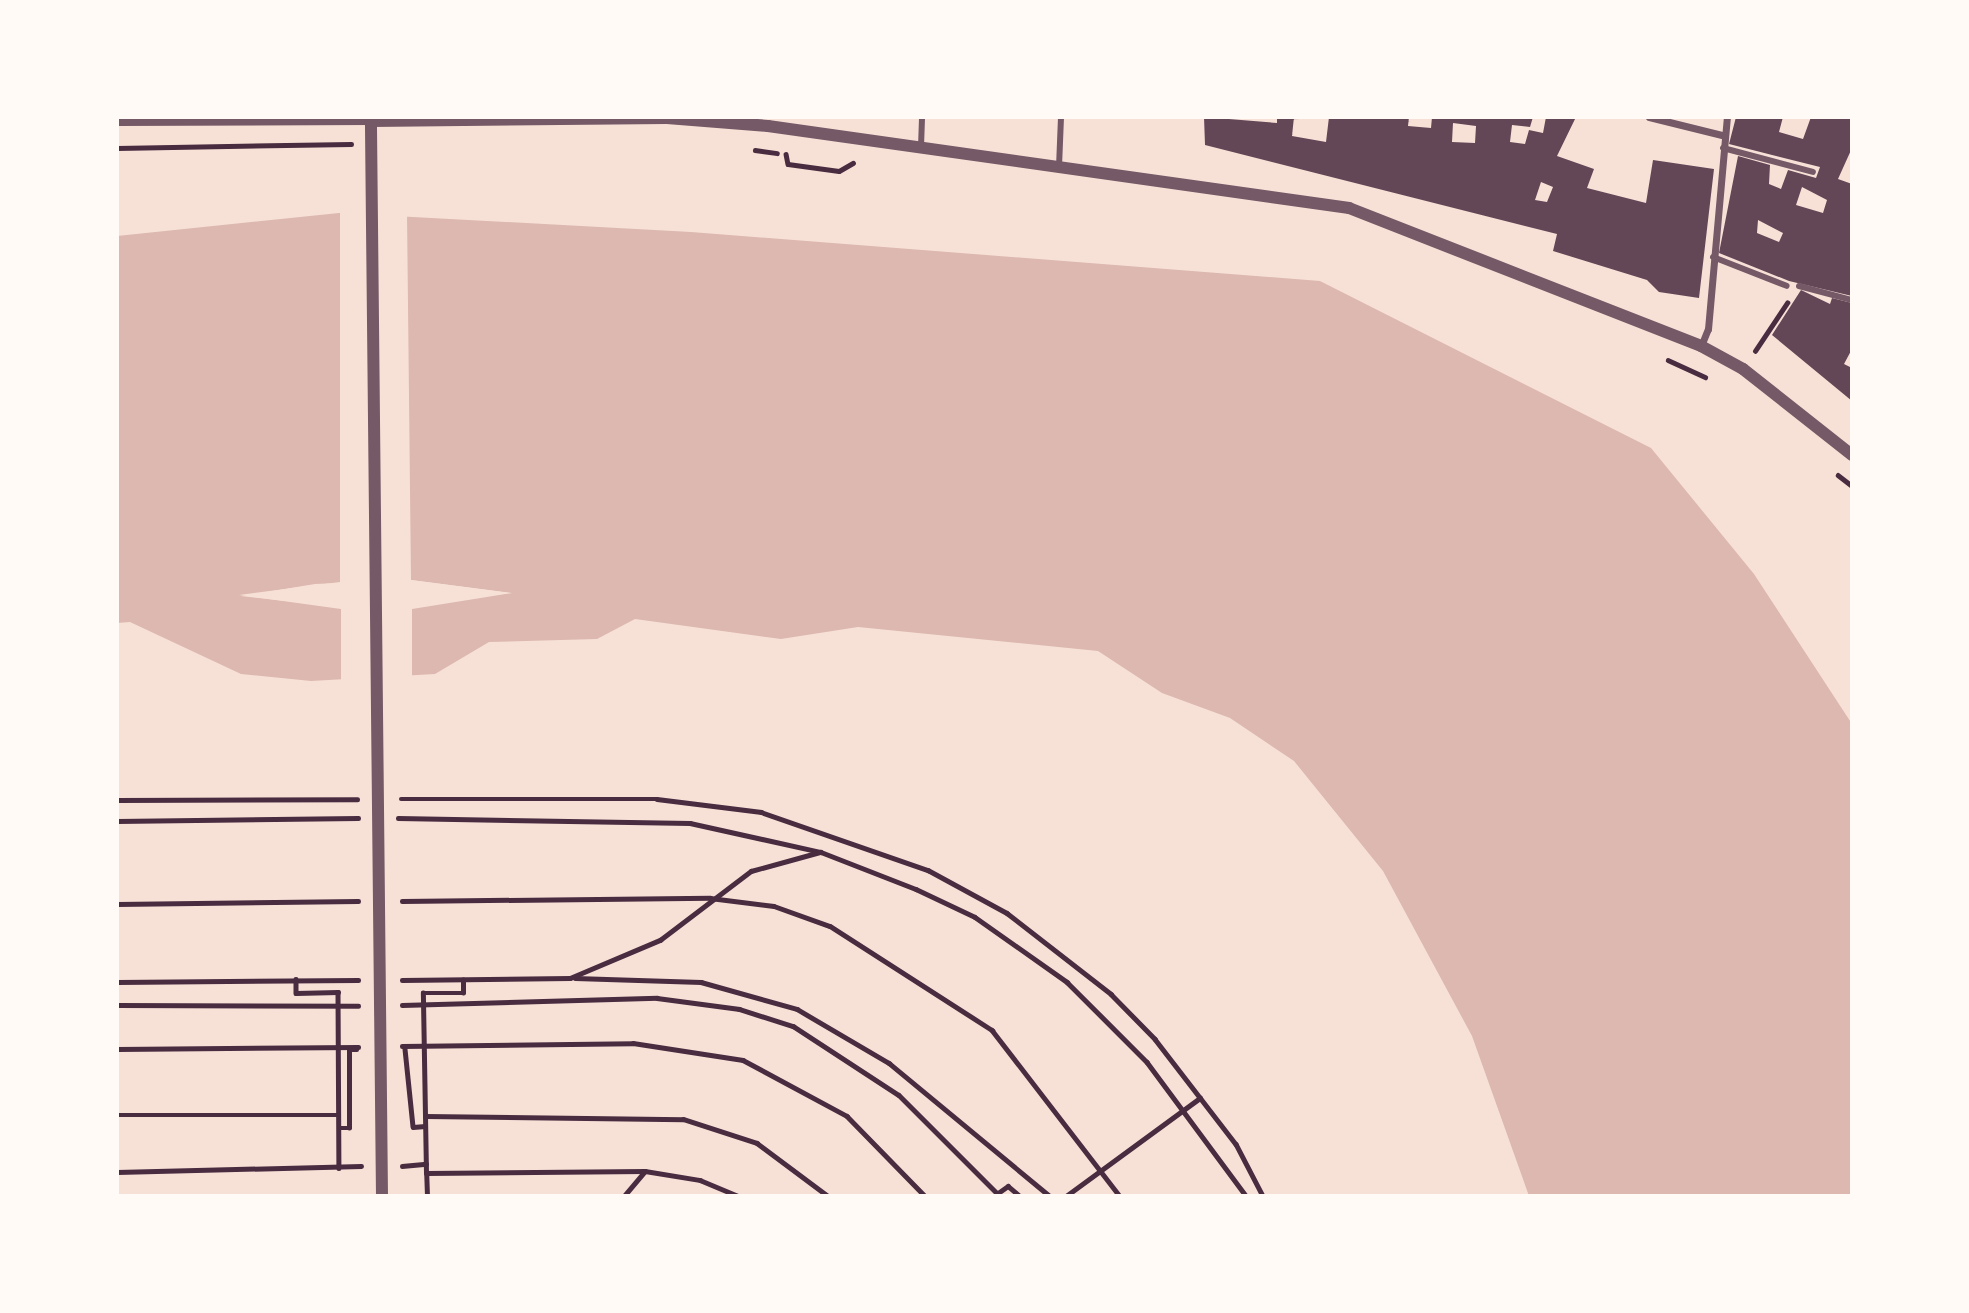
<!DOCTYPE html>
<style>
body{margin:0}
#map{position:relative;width:1969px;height:1313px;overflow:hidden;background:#f7e1d7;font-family:"Sofia Sans Condensed",sans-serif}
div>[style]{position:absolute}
.water>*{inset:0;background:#dcb8b0}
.pier>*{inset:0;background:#f7e1d7}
.building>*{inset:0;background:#644757}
.path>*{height:4.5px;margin:-2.25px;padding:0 2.25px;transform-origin:2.25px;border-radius:2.25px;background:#4a2c40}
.pedestrian>*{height:6px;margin:-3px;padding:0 3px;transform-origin:3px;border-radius:3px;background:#755966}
.minor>*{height:7px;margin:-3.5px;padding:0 3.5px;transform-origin:3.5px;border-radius:3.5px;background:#755966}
.tertiary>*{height:12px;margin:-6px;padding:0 6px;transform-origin:6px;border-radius:6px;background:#755966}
span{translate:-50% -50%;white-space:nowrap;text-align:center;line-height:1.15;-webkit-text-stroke:7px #fffaf5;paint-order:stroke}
.frame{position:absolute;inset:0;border:119px solid #fffaf5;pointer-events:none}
</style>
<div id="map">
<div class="water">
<i style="clip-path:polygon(evenodd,339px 213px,691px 232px,1320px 281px,1651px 448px,1754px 574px,1852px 724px,1852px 1196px,1529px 1196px,1472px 1036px,1383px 871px,1294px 761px,1230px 718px,1162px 693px,1098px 651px,858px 627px,781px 639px,635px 619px,597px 639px,489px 642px,435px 674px,311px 681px,241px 674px,130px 622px,117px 623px,117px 236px,339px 213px,411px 580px,510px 593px,377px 611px,241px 596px,315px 584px,411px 580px)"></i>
</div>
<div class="pier">
<i style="clip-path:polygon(evenodd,340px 210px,407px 213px,411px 580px,512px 593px,412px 609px,412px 679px,341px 683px,341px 609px,239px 595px,340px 582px,340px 210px,374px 583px,411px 584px,494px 593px,377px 607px,257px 595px,374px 583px)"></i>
</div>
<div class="building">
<i style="clip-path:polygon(evenodd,1204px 117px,1277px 123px,1277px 117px,1294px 117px,1292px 136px,1326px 142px,1329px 117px,1409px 117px,1408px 126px,1431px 128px,1432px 117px,1533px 117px,1530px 127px,1512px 125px,1510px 142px,1525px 144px,1529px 130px,1543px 133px,1546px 117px,1576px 117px,1557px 156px,1594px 169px,1587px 188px,1646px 203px,1653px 160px,1714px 169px,1699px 298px,1659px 292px,1647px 280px,1553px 251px,1557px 234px,1205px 145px,1204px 117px,1453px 123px,1476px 126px,1475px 143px,1452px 142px,1453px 123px,1204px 117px,1541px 182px,1553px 187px,1547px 202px,1535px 200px,1541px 182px)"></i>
<i style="clip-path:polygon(evenodd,1736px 117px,1783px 117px,1779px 132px,1803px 139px,1811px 117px,1852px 117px,1852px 148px,1838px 179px,1852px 184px,1852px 296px,1789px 281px,1719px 253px,1738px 156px,1770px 165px,1769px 184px,1781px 189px,1788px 170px,1816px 178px,1820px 167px,1729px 144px,1736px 117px,1802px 187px,1827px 200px,1823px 213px,1796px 205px,1802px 187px,1736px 117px,1758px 220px,1783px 233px,1779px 242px,1757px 233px,1758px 220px)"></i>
<i style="clip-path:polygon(1801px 290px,1830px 304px,1832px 298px,1852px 303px,1852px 349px,1844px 364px,1852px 368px,1852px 401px,1772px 335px)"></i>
</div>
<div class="path">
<i style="left:117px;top:148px;width:234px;rotate:-1deg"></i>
<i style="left:755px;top:150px;width:22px;rotate:8deg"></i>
<i style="left:786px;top:154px;width:10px;rotate:79deg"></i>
<i style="left:788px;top:164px;width:51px;rotate:7.8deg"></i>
<i style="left:839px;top:171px;width:16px;rotate:-30deg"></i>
<i style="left:1755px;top:351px;width:58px;rotate:-56.3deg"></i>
<i style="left:1668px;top:360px;width:41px;rotate:24.7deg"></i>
<i style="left:1838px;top:475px;width:18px;rotate:38deg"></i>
<i style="left:401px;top:799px;width:256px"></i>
<i style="left:657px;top:799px;width:105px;rotate:7.1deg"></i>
<i style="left:761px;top:812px;width:177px;rotate:19.2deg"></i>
<i style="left:928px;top:870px;width:90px;rotate:28.6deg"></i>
<i style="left:1007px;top:913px;width:132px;rotate:37.9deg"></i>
<i style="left:1111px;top:994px;width:63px;rotate:45.6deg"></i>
<i style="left:1155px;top:1039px;width:133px;rotate:52.4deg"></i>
<i style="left:1236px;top:1144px;width:59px;rotate:62.6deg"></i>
<i style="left:117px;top:800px;width:240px;rotate:-0.2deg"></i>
<i style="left:398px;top:818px;width:292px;rotate:1deg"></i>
<i style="left:690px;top:823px;width:134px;rotate:12.5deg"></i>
<i style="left:821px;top:852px;width:102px;rotate:21.3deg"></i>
<i style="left:916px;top:889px;width:65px;rotate:25.4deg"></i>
<i style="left:975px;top:917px;width:113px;rotate:35.2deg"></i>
<i style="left:1067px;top:982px;width:113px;rotate:45deg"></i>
<i style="left:1147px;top:1062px;width:167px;rotate:53.5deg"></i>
<i style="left:117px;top:821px;width:241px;rotate:-0.7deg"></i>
<i style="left:402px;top:901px;width:308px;rotate:-0.6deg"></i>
<i style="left:710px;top:898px;width:64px;rotate:7.1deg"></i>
<i style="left:774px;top:906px;width:59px;rotate:19.7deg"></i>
<i style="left:830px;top:926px;width:193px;rotate:32.7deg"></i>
<i style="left:992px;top:1030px;width:210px;rotate:52.4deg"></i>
<i style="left:117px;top:904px;width:241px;rotate:-0.7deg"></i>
<i style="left:575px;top:978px;width:126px;rotate:1.8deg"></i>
<i style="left:701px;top:982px;width:100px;rotate:15.7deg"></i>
<i style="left:797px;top:1009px;width:107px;rotate:30.4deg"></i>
<i style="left:889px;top:1063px;width:209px;rotate:39.6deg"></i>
<i style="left:296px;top:979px;width:14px;rotate:90deg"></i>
<i style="left:296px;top:993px;width:42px;rotate:-1.4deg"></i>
<i style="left:338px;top:992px;width:176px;rotate:89.7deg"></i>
<i style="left:402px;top:980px;width:168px;rotate:-0.7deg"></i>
<i style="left:570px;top:978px;width:98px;rotate:-22.9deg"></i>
<i style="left:660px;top:940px;width:114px;rotate:-37.2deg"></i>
<i style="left:751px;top:871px;width:72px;rotate:-15.4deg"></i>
<i style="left:117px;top:982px;width:241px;rotate:-0.5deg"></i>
<i style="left:117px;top:1005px;width:241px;rotate:0.2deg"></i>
<i style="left:402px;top:1005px;width:255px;rotate:-1.6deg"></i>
<i style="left:657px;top:998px;width:83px;rotate:7.6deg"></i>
<i style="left:739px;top:1009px;width:57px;rotate:17.5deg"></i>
<i style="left:793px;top:1026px;width:126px;rotate:33.1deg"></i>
<i style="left:899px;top:1095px;width:143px;rotate:45deg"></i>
<i style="left:402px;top:1046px;width:231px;rotate:-0.7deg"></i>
<i style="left:633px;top:1043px;width:111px;rotate:8.8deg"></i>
<i style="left:743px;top:1060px;width:118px;rotate:28.3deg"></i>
<i style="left:847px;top:1116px;width:112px;rotate:45.7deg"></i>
<i style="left:117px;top:1049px;width:241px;rotate:-0.5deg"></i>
<i style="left:405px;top:1049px;width:78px;rotate:84.1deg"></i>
<i style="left:413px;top:1127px;width:12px;rotate:-5deg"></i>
<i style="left:117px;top:1115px;width:222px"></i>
<i style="left:425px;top:1116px;width:258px;rotate:0.7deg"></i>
<i style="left:683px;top:1119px;width:78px;rotate:18deg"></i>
<i style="left:757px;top:1143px;width:89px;rotate:36.7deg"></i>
<i style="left:339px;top:1128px;width:10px"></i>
<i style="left:349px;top:1128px;width:78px;rotate:-90deg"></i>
<i style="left:349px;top:1050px;width:8px"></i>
<i style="left:402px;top:1166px;width:24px;rotate:-5deg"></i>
<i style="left:117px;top:1172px;width:244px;rotate:-1.4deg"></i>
<i style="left:426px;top:1173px;width:180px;rotate:-91deg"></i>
<i style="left:423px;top:993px;width:40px"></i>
<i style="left:463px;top:993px;width:13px;rotate:-90deg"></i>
<i style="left:998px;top:1193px;width:12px;rotate:-35deg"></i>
<i style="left:1008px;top:1186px;width:16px;rotate:40deg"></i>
<i style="left:427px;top:1196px;width:23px;rotate:-92deg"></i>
<i style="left:426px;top:1173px;width:219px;rotate:-0.5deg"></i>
<i style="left:645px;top:1171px;width:56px;rotate:9.3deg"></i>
<i style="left:700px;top:1180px;width:41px;rotate:22.8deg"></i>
<i style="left:624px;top:1196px;width:31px;rotate:-50deg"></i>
<i style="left:1066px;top:1196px;width:166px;rotate:-36.2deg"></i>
</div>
<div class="pedestrian">
<i style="left:921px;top:147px;width:30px;rotate:-88deg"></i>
<i style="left:1723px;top:148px;width:93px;rotate:14.9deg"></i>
<i style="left:1059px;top:167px;width:50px;rotate:-87.7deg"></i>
<i style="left:1713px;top:257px;width:79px;rotate:21.4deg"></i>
<i style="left:1799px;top:286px;width:55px;rotate:14.8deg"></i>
</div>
<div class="minor">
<i style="left:1649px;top:117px;width:75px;rotate:13.9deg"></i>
<i style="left:117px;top:122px;width:254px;rotate:-0.2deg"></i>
<i style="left:1701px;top:346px;width:18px;rotate:-68deg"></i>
<i style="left:1708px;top:329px;width:213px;rotate:-84.9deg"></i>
</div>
<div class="tertiary">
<i style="left:382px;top:1196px;width:1075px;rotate:-90.59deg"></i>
<i style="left:371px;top:121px;width:296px;rotate:-0.6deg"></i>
<i style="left:667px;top:118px;width:101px;rotate:4.5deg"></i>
<i style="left:768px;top:126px;width:587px;rotate:8.03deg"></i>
<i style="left:1349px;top:208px;width:378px;rotate:21.4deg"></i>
<i style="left:1701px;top:346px;width:48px;rotate:28.7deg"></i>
<i style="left:1743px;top:369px;width:139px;rotate:38.3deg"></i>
</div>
<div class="frame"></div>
</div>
